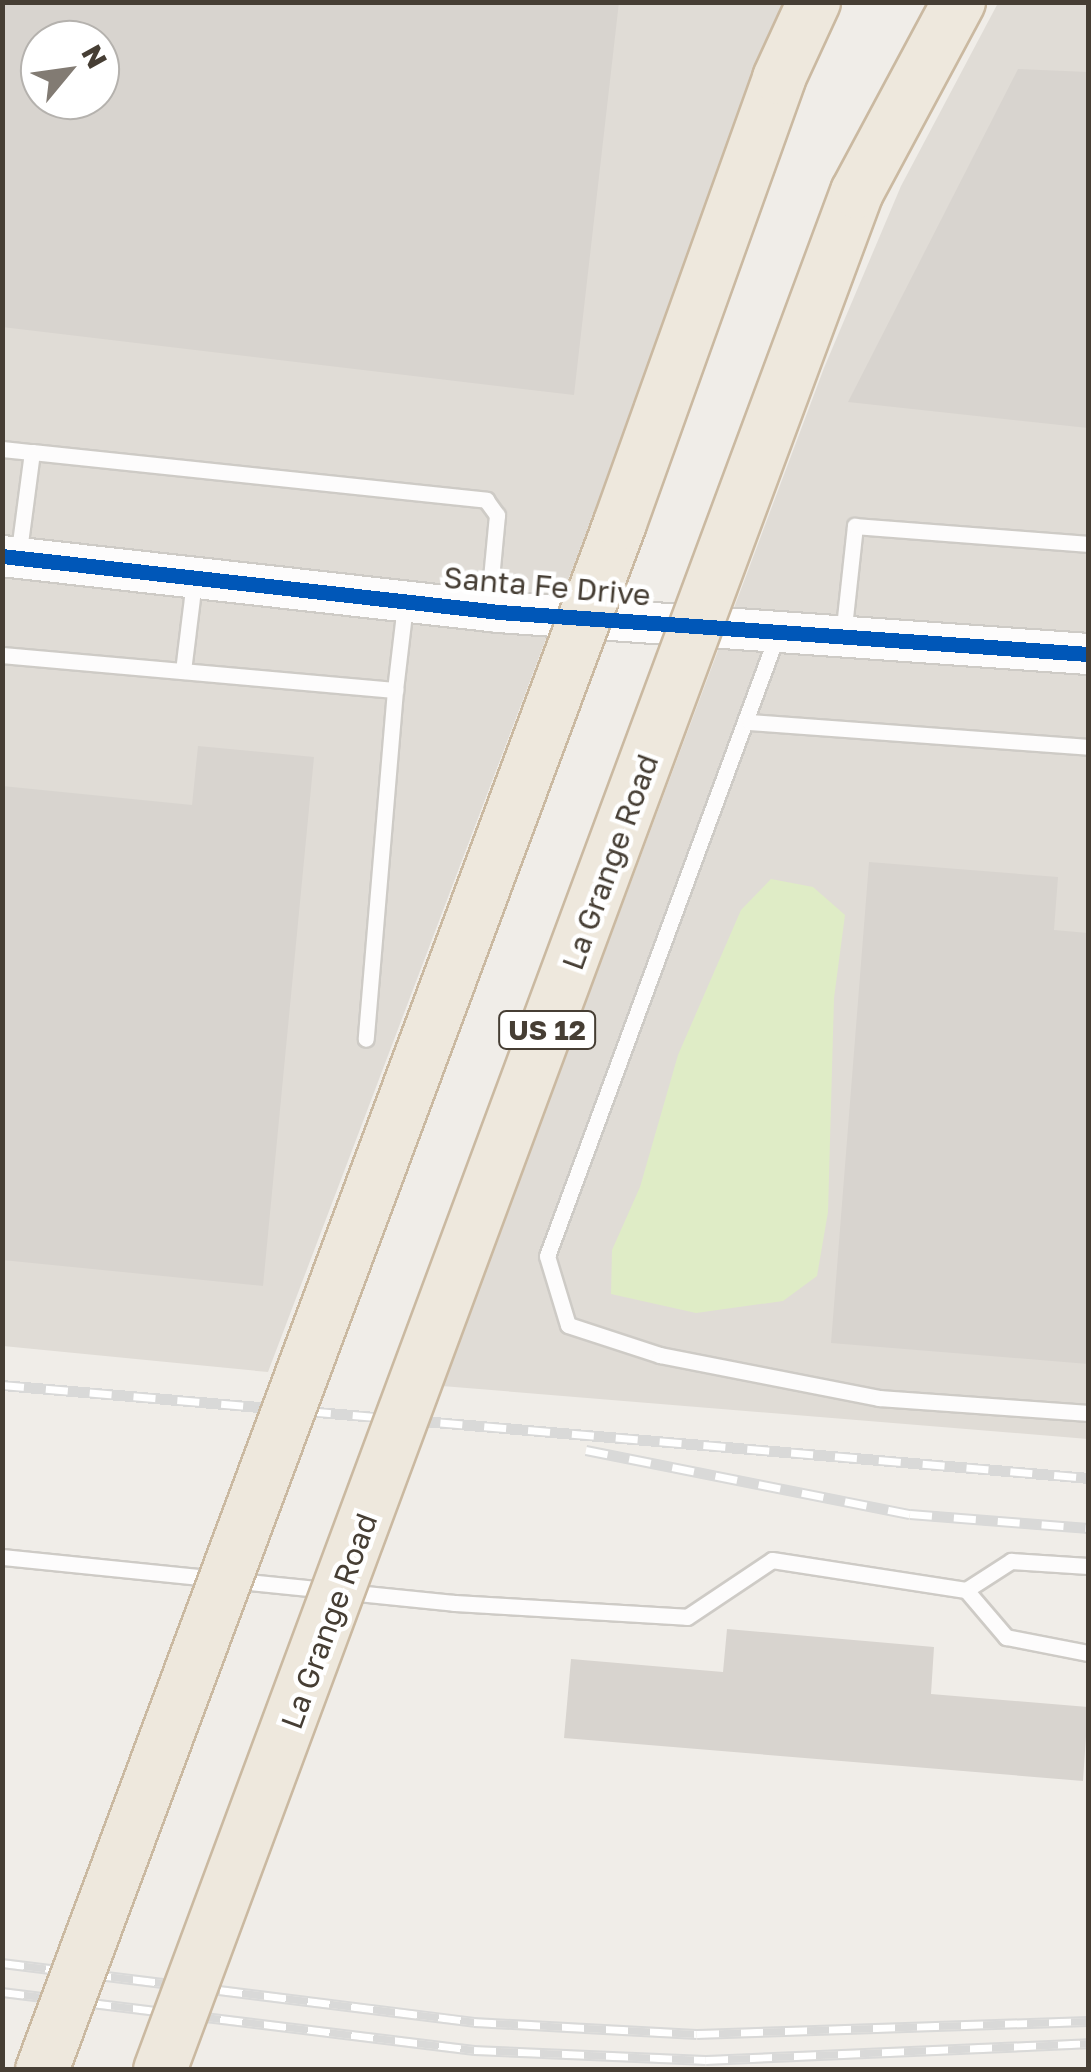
<!DOCTYPE html>
<style>
body{margin:0}
#map{position:relative;width:1091px;height:2072px;overflow:hidden;background:#f0ede8;font-family:"Golos Text",sans-serif}
div>[style]{position:absolute}
.industrial>*{inset:0;background:#e0dcd6}
.green>*{inset:0;background:#dfecc6}
.building>*{inset:0;background:#d8d4cf}
.roads{filter:drop-shadow(2px 0 #cecbc6) drop-shadow(-2px 0 #cecbc6) drop-shadow(0 2px #cecbc6) drop-shadow(0 -2px #cecbc6)}
.service>*{height:15px;margin:-7.5px;padding:0 7.5px;transform-origin:7.5px;border-radius:7.5px;background:#fdfcfc}
.tertiary>*{height:40px;margin:-20px;padding:0 20px;transform-origin:20px;border-radius:20px;background:#fdfcfc}
.rail>*{height:11px;margin-top:-5.5px;transform-origin:0;background:repeating-linear-gradient(90deg,#fff 0 22px,#d9d9d8 0 44px);box-sizing:border-box;border-block:2px solid #d9d9d8}
.bridges{filter:drop-shadow(2px 0 #cab9a1) drop-shadow(-2px 0 #cab9a1) drop-shadow(0 2px #cab9a1) drop-shadow(0 -2px #cab9a1)}
.trunk-bridge>*{height:52px;margin:-26px;padding:0 26px;transform-origin:26px;border-radius:26px;background:#eee8dd}
.cycleway>*{height:15px;margin:-7.5px;padding:0 7.5px;transform-origin:7.5px;border-radius:7.5px;background:#0057b8}
span{translate:-50% -50%;white-space:nowrap;text-align:center;line-height:1.15;-webkit-text-stroke:9px #fff;paint-order:stroke}
.shield-label span{padding:2px 8px;background:#fff;border:2px solid;border-radius:8px;-webkit-text-stroke-width:0}
.shield-label{font-size:28px;color:#463e34;font-weight:700}
.street-label{font-size:30px;color:#463e34}
.frame{position:absolute;inset:0;border:5px solid #463e34;pointer-events:none}
.north{position:absolute;left:20px;top:20px;width:100px;height:100px;box-sizing:border-box;background:#fff;border:2px solid #b5b2ae;border-radius:50%;rotate:61deg;font-size:28px;font-weight:700;line-height:40px;text-align:center;color:#463e34}
.north::after{content:'';display:block;margin:auto;width:35px;height:45px;background:#827b73;clip-path:polygon(50% 0,100% 100%,50% 72%,0 100%)}
</style>
<div id="map">
<div class="industrial">
<i style="clip-path:polygon(evenodd,3px 3px,787px 3px,268px 1372px,3px 1346px,3px 3px,40px 40px,100px 40px,100px 100px,40px 100px,40px 40px)"></i>
<i style="clip-path:polygon(998px 3px,1088px 3px,1088px 1439px,442px 1386px,824px 368px,901px 186px)"></i>
</div>
<div class="green">
<i style="clip-path:polygon(771px 879px,813px 887px,845px 915px,834px 998px,828px 1212px,817px 1276px,783px 1301px,696px 1313px,611px 1294px,612px 1250px,640px 1187px,678px 1055px,741px 910px)"></i>
</div>
<div class="building">
<i style="clip-path:polygon(evenodd,2px 2px,619px 2px,574px 395px,2px 327px,2px 2px,40px 40px,100px 40px,100px 100px,40px 100px,40px 40px)"></i>
<i style="clip-path:polygon(1018px 69px,1088px 72px,1088px 428px,848px 402px)"></i>
<i style="clip-path:polygon(198px 746px,314px 757px,263px 1286px,2px 1260px,2px 786px,192px 805px)"></i>
<i style="clip-path:polygon(869px 862px,1058px 877px,1054px 930px,1088px 933px,1088px 1364px,831px 1343px)"></i>
<i style="clip-path:polygon(727px 1629px,934px 1647px,931px 1694px,1088px 1707px,1083px 1781px,564px 1738px,571px 1659px,723px 1672px)"></i>
</div>
<div class="roads">
<div class="service">
<i style="left:2px;top:449px;width:30px;rotate:6deg"></i>
<i style="left:32px;top:452px;width:107px;rotate:97.5deg"></i>
<i style="left:32px;top:452px;width:457px;rotate:6deg"></i>
<i style="left:486px;top:500px;width:19px;rotate:54deg"></i>
<i style="left:497px;top:515px;width:95px;rotate:95.4deg"></i>
<i style="left:777px;top:635px;width:662px;rotate:110.32deg"></i>
<i style="left:547px;top:1256px;width:72px;rotate:73.1deg"></i>
<i style="left:568px;top:1325px;width:97px;rotate:18.1deg"></i>
<i style="left:660px;top:1355px;width:223px;rotate:11.1deg"></i>
<i style="left:879px;top:1398px;width:210px;rotate:4.1deg"></i>
<i style="left:843px;top:636px;width:111px;rotate:-83.8deg"></i>
<i style="left:855px;top:526px;width:234px;rotate:4.4deg"></i>
<i style="left:2px;top:655px;width:395px;rotate:5.1deg"></i>
<i style="left:395px;top:690px;width:350px;rotate:94.8deg"></i>
<i style="left:183px;top:671px;width:90px;rotate:-83deg"></i>
<i style="left:395px;top:690px;width:86px;rotate:-83.3deg"></i>
<i style="left:750px;top:722px;width:339px;rotate:4.2deg"></i>
<i style="left:2px;top:1557px;width:454px;rotate:5.8deg"></i>
<i style="left:454px;top:1603px;width:233px;rotate:3.4deg"></i>
<i style="left:687px;top:1617px;width:102px;rotate:-33.8deg"></i>
<i style="left:772px;top:1560px;width:196px;rotate:8.8deg"></i>
<i style="left:966px;top:1590px;width:54px;rotate:-32.8deg"></i>
<i style="left:1011px;top:1561px;width:77px;rotate:3.7deg"></i>
<i style="left:966px;top:1590px;width:62px;rotate:49.6deg"></i>
<i style="left:1006px;top:1637px;width:84px;rotate:11deg"></i>
</div>
<div class="tertiary">
<i style="left:2px;top:556px;width:500px;rotate:6.43deg"></i>
<i style="left:499px;top:612px;width:590px;rotate:4.08deg"></i>
</div>
</div>
<div class="rail">
<i style="left:2px;top:1385px;width:1090px;rotate:4.89deg"></i>
<i style="left:586px;top:1450px;width:330px;rotate:11.2deg"></i>
<i style="left:910px;top:1514px;width:179px;rotate:4.5deg"></i>
<i style="left:2px;top:1963px;width:476px;rotate:7.1deg"></i>
<i style="left:474px;top:2022px;width:223px;rotate:3.1deg"></i>
<i style="left:697px;top:2034px;width:391px;rotate:-1.9deg"></i>
<i style="left:2px;top:1992px;width:476px;rotate:7deg"></i>
<i style="left:474px;top:2050px;width:232px;rotate:2.5deg"></i>
<i style="left:706px;top:2060px;width:382px;rotate:-2.5deg"></i>
</div>
<div class="bridges">
<div class="trunk-bridge">
<i style="left:42px;top:2070px;width:1651px;rotate:-69.51deg"></i>
<i style="left:620px;top:523px;width:473px;rotate:-70.3deg"></i>
<i style="left:779px;top:78px;width:84px;rotate:-65.3deg"></i>
<i style="left:160px;top:2070px;width:2003px;rotate:-69.64deg"></i>
<i style="left:857px;top:192px;width:216px;rotate:-61.8deg"></i>
</div>
</div>
<div class="cycleway">
<i style="left:2px;top:556px;width:500px;rotate:6.43deg"></i>
<i style="left:499px;top:612px;width:590px;rotate:4.08deg"></i>
</div>
<div class="shield-label">
<span style="left:547px;top:1030px">US 12</span>
</div>
<div class="street-label">
<span style="left:547px;top:586px;rotate:5deg">Santa Fe Drive</span>
<span style="left:610px;top:862px;rotate:-70deg">La Grange Road</span>
<span style="left:329px;top:1621px;rotate:-70deg">La Grange Road</span>
</div>
<div class="frame"></div>
<div class="north">N</div>
</div>
